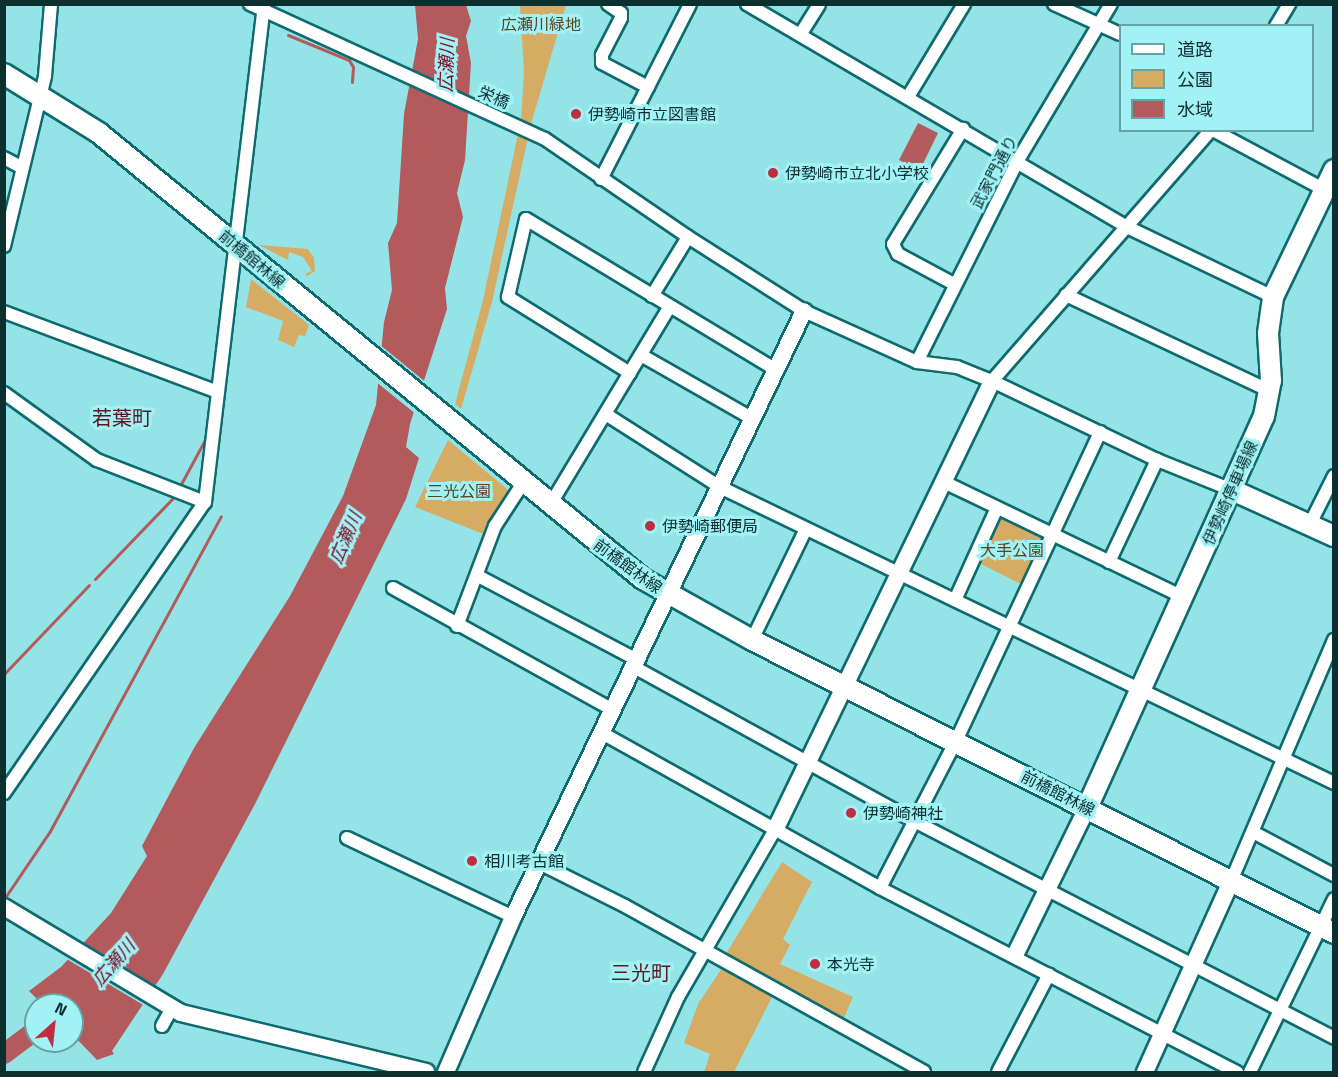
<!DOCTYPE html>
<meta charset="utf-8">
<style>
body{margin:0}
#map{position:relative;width:1338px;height:1077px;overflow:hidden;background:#94e4e7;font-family:"Titillium Web","Noto Sans JP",sans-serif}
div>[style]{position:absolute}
.green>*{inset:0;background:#d6ab63}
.water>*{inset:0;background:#b35a5d}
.pier>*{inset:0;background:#94e4e7}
.stream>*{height:3px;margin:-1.5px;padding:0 1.5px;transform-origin:1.5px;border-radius:1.5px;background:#b35a5d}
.river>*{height:20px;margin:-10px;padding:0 10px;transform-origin:10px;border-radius:10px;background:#b35a5d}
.roads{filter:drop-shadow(2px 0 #0d6b6f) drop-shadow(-2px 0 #0d6b6f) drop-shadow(0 2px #0d6b6f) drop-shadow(0 -2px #0d6b6f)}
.street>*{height:12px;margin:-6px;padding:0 6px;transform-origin:6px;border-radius:6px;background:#fff}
.secondary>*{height:16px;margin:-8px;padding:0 8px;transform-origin:8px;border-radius:8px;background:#fff}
.primary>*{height:20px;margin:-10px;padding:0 10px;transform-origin:10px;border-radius:10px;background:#fff}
.dots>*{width:16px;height:16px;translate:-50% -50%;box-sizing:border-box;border:3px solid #a1f1f5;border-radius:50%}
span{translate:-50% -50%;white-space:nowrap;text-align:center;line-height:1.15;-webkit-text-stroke:6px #a1f1f5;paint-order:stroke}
.park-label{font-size:16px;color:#584420}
.street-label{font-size:16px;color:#0c2f30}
.poi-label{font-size:16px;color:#0c2f30}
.left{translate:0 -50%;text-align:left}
.water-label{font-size:18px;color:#7e0820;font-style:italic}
.quarter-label{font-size:20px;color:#5c171e}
.frame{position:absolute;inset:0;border:6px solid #0c2f30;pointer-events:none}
.legend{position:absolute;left:1119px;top:24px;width:195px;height:108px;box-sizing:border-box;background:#a1f1f5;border:2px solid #65a3a6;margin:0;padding:8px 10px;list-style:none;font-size:18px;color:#0c2f30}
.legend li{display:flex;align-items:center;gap:12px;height:30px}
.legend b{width:30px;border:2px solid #65a3a6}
.north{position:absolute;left:24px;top:993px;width:60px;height:60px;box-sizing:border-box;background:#a1f1f5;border:2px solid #65a3a6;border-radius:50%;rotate:27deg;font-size:16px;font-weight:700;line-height:24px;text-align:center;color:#0c2f30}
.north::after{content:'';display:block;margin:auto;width:21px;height:27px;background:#be2d40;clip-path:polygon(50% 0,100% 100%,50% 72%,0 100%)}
</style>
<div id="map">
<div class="green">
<i style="clip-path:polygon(520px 5px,566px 5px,531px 124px,492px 302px,461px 409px,455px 404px,483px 300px,521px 120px,524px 72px)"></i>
<i style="clip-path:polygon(259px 245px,308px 249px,314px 258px,315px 271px,307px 276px,305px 274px,312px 271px,303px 257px,289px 252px,288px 260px)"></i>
<i style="clip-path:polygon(251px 279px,309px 325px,305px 336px,299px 335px,294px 347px,278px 340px,283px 321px,246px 307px)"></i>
<i style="clip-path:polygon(448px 440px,507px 489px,509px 494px,486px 535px,415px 507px)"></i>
<i style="clip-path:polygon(998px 517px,1042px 536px,1044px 541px,1023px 585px,977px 562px)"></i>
<i style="clip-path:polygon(782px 862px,812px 882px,783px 939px,790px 945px,780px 964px,853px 997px,843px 1020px,726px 954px)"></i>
<i style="clip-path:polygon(722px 968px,772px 997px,734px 1072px,704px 1072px,710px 1054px,684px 1043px,698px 1004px)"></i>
</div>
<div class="water">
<i style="clip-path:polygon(415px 5px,466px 5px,471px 21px,466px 36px,471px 63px,465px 160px,457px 193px,463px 217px,445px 288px,447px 309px,410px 424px,406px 447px,419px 458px,406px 499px,255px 804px,163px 974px,112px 1051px,114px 1054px,97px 1060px,72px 1034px,72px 1005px,43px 1005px,29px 991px,61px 967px,111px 913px,147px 856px,142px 846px,194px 748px,290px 596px,343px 496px,376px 405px,384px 322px,392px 290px,388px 243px,397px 223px,404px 114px,418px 39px)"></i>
<i style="clip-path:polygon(918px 123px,938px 133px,920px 170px,899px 160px)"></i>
</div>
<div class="pier">
<i style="clip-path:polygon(379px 344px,428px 384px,417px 415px,375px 381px)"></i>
<i style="clip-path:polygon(80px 941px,157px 987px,145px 1006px,65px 958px)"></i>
</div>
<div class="stream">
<i style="left:288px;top:35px;width:66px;rotate:22.3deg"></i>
<i style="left:349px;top:60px;width:8px;rotate:60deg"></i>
<i style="left:353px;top:67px;width:15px;rotate:94deg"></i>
<i style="left:240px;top:159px;width:144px;rotate:-83.6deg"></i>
<i style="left:210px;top:412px;width:13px;rotate:-86deg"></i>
<i style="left:181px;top:484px;width:57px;rotate:-61.6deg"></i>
<i style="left:95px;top:579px;width:111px;rotate:-46.1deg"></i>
<i style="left:4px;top:674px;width:123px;rotate:-46.3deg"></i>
<i style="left:4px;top:899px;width:82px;rotate:-55.9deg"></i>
<i style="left:50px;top:831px;width:358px;rotate:-61.5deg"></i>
</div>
<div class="river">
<i style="left:4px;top:1054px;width:40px;rotate:-37deg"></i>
</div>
<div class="roads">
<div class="street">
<i style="left:250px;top:4px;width:324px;rotate:24.6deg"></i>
<i style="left:545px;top:139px;width:173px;rotate:34.4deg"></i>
<i style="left:688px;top:237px;width:138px;rotate:32.5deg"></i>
<i style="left:804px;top:311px;width:124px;rotate:24.3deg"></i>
<i style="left:917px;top:362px;width:40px;rotate:7.1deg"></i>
<i style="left:957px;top:367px;width:38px;rotate:22deg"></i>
<i style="left:992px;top:381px;width:183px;rotate:25.6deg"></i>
<i style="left:1157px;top:460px;width:81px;rotate:21.8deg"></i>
<i style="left:608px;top:4px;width:16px;rotate:35deg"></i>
<i style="left:621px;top:13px;width:5px;rotate:90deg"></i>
<i style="left:621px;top:18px;width:42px;rotate:117.2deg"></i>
<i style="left:602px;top:55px;width:8px;rotate:90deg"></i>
<i style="left:602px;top:63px;width:52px;rotate:27.6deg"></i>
<i style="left:747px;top:4px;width:438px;rotate:30.4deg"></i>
<i style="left:1125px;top:226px;width:164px;rotate:25.6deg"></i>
<i style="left:1054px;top:4px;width:72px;rotate:24.4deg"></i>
<i style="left:1276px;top:26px;width:26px;rotate:-59deg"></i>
<i style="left:800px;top:35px;width:36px;rotate:-58deg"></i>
<i style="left:908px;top:97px;width:109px;rotate:-58.9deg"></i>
<i style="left:1213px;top:130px;width:125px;rotate:28.2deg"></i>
<i style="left:4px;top:158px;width:21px;rotate:28deg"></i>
<i style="left:601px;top:179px;width:196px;rotate:-63deg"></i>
<i style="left:4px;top:246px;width:175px;rotate:-76.4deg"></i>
<i style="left:45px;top:76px;width:72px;rotate:-85.2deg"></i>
<i style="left:954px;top:284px;width:64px;rotate:-151.8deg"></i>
<i style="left:898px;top:254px;width:11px;rotate:-117deg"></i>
<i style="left:893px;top:244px;width:135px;rotate:-58.7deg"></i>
<i style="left:1066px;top:295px;width:225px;rotate:25.2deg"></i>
<i style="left:652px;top:296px;width:69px;rotate:-58.6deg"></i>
<i style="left:4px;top:312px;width:228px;rotate:20.5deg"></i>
<i style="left:641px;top:355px;width:129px;rotate:29.7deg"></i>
<i style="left:917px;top:362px;width:226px;rotate:-63.4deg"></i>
<i style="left:1018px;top:160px;width:182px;rotate:-59.2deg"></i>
<i style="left:630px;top:373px;width:144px;rotate:-148.1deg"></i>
<i style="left:508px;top:297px;width:80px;rotate:-77deg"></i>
<i style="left:526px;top:219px;width:292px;rotate:31.1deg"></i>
<i style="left:992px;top:381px;width:333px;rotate:-48.9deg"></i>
<i style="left:4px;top:393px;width:115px;rotate:35.8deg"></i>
<i style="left:97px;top:460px;width:116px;rotate:21.3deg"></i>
<i style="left:607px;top:415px;width:134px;rotate:32.5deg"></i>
<i style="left:720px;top:487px;width:682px;rotate:25.74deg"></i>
<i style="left:944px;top:482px;width:265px;rotate:25.7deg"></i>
<i style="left:550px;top:505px;width:232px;rotate:-58.9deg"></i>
<i style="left:1309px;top:526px;width:56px;rotate:-63.4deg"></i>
<i style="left:1109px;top:562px;width:113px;rotate:-64.8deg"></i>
<i style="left:478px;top:576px;width:180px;rotate:27.8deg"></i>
<i style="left:393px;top:588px;width:252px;rotate:29deg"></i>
<i style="left:955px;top:600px;width:101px;rotate:-65.5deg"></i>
<i style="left:457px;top:626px;width:107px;rotate:-69.2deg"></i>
<i style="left:495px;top:526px;width:51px;rotate:-56.9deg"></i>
<i style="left:752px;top:640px;width:123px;rotate:-64.1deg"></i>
<i style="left:634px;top:667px;width:322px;rotate:28.8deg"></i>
<i style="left:916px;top:822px;width:471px;rotate:27.3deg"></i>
<i style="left:602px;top:733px;width:318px;rotate:29.1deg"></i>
<i style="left:880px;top:888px;width:402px;rotate:27.3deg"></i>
<i style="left:4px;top:793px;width:354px;rotate:-55.4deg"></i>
<i style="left:205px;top:502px;width:500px;rotate:-83.23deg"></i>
<i style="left:1253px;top:832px;width:92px;rotate:28deg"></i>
<i style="left:347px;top:838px;width:184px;rotate:25.4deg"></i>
<i style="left:539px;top:863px;width:96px;rotate:26.6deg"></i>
<i style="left:625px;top:906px;width:342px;rotate:29deg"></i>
<i style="left:1232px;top:879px;width:260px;rotate:-66.9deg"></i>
<i style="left:880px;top:888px;width:165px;rotate:-62.7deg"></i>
<i style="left:956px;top:741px;width:341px;rotate:-65deg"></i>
<i style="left:162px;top:1026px;width:21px;rotate:-61deg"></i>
<i style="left:644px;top:1072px;width:82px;rotate:-65.6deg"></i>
<i style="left:678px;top:997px;width:195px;rotate:-59.9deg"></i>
<i style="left:998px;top:1072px;width:110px;rotate:-62.5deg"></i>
<i style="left:1250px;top:1072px;width:192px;rotate:-64.1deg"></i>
</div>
<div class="secondary">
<i style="left:776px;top:828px;width:496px;rotate:-64.2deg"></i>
<i style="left:4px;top:907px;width:206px;rotate:30.9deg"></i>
<i style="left:181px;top:1013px;width:252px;rotate:13.5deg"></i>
<i style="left:1015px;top:955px;width:164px;rotate:-63.9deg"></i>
<i style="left:446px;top:1072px;width:169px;rotate:-66.6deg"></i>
<i style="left:513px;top:917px;width:672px;rotate:-64.35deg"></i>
<i style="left:1145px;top:1072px;width:212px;rotate:-65.7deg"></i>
</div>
<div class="primary">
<i style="left:4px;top:74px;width:112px;rotate:31.8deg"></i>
<i style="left:99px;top:133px;width:703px;rotate:39.35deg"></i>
<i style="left:643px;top:579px;width:125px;rotate:29.2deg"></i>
<i style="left:752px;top:640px;width:652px;rotate:26.72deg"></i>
<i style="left:1232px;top:490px;width:112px;rotate:24.3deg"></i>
<i style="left:1087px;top:808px;width:430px;rotate:-65.7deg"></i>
<i style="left:1264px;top:416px;width:36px;rotate:-79deg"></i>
<i style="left:1271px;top:381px;width:48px;rotate:-93.6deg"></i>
<i style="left:1268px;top:333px;width:36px;rotate:-82deg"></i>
<i style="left:1273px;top:297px;width:141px;rotate:-64.3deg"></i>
</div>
</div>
<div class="dots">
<i style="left:576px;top:114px;background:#be2d40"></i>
<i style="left:773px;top:173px;background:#be2d40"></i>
<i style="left:650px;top:526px;background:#be2d40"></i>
<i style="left:851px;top:813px;background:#be2d40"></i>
<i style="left:472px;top:861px;background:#be2d40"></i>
<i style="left:815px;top:964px;background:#be2d40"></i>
</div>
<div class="park-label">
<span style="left:541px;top:24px">広瀬川緑地</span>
<span style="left:459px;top:491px">三光公園</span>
<span style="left:1012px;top:550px">大手公園</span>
</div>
<div class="street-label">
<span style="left:494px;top:97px;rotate:24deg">栄橋</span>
<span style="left:994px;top:172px;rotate:-62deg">武家門通り</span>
<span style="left:252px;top:259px;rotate:40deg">前橋館林線</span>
<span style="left:1230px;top:493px;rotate:-66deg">伊勢崎停車場線</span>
<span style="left:628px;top:566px;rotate:36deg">前橋館林線</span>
<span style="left:1058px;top:793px;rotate:27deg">前橋館林線</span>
</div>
<div class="poi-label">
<span class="left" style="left:588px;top:114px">伊勢崎市立図書館</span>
<span class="left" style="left:785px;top:173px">伊勢崎市立北小学校</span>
<span class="left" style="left:662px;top:526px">伊勢崎郵便局</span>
<span class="left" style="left:863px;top:813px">伊勢崎神社</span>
<span class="left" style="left:484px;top:861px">相川考古館</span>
<span class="left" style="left:827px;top:964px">本光寺</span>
</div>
<div class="water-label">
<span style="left:447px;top:65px;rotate:-88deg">広瀬川</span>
<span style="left:346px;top:538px;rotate:-67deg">広瀬川</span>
<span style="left:114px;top:963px;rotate:-49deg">広瀬川</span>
</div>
<div class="quarter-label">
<span style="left:122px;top:417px">若葉町</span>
<span style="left:641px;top:972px">三光町</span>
</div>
<div class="frame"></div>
<ul class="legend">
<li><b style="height:8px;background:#fff"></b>道路</li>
<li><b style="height:16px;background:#d6ab63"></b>公園</li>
<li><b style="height:16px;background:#b35a5d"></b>水域</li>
</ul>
<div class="north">N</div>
</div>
